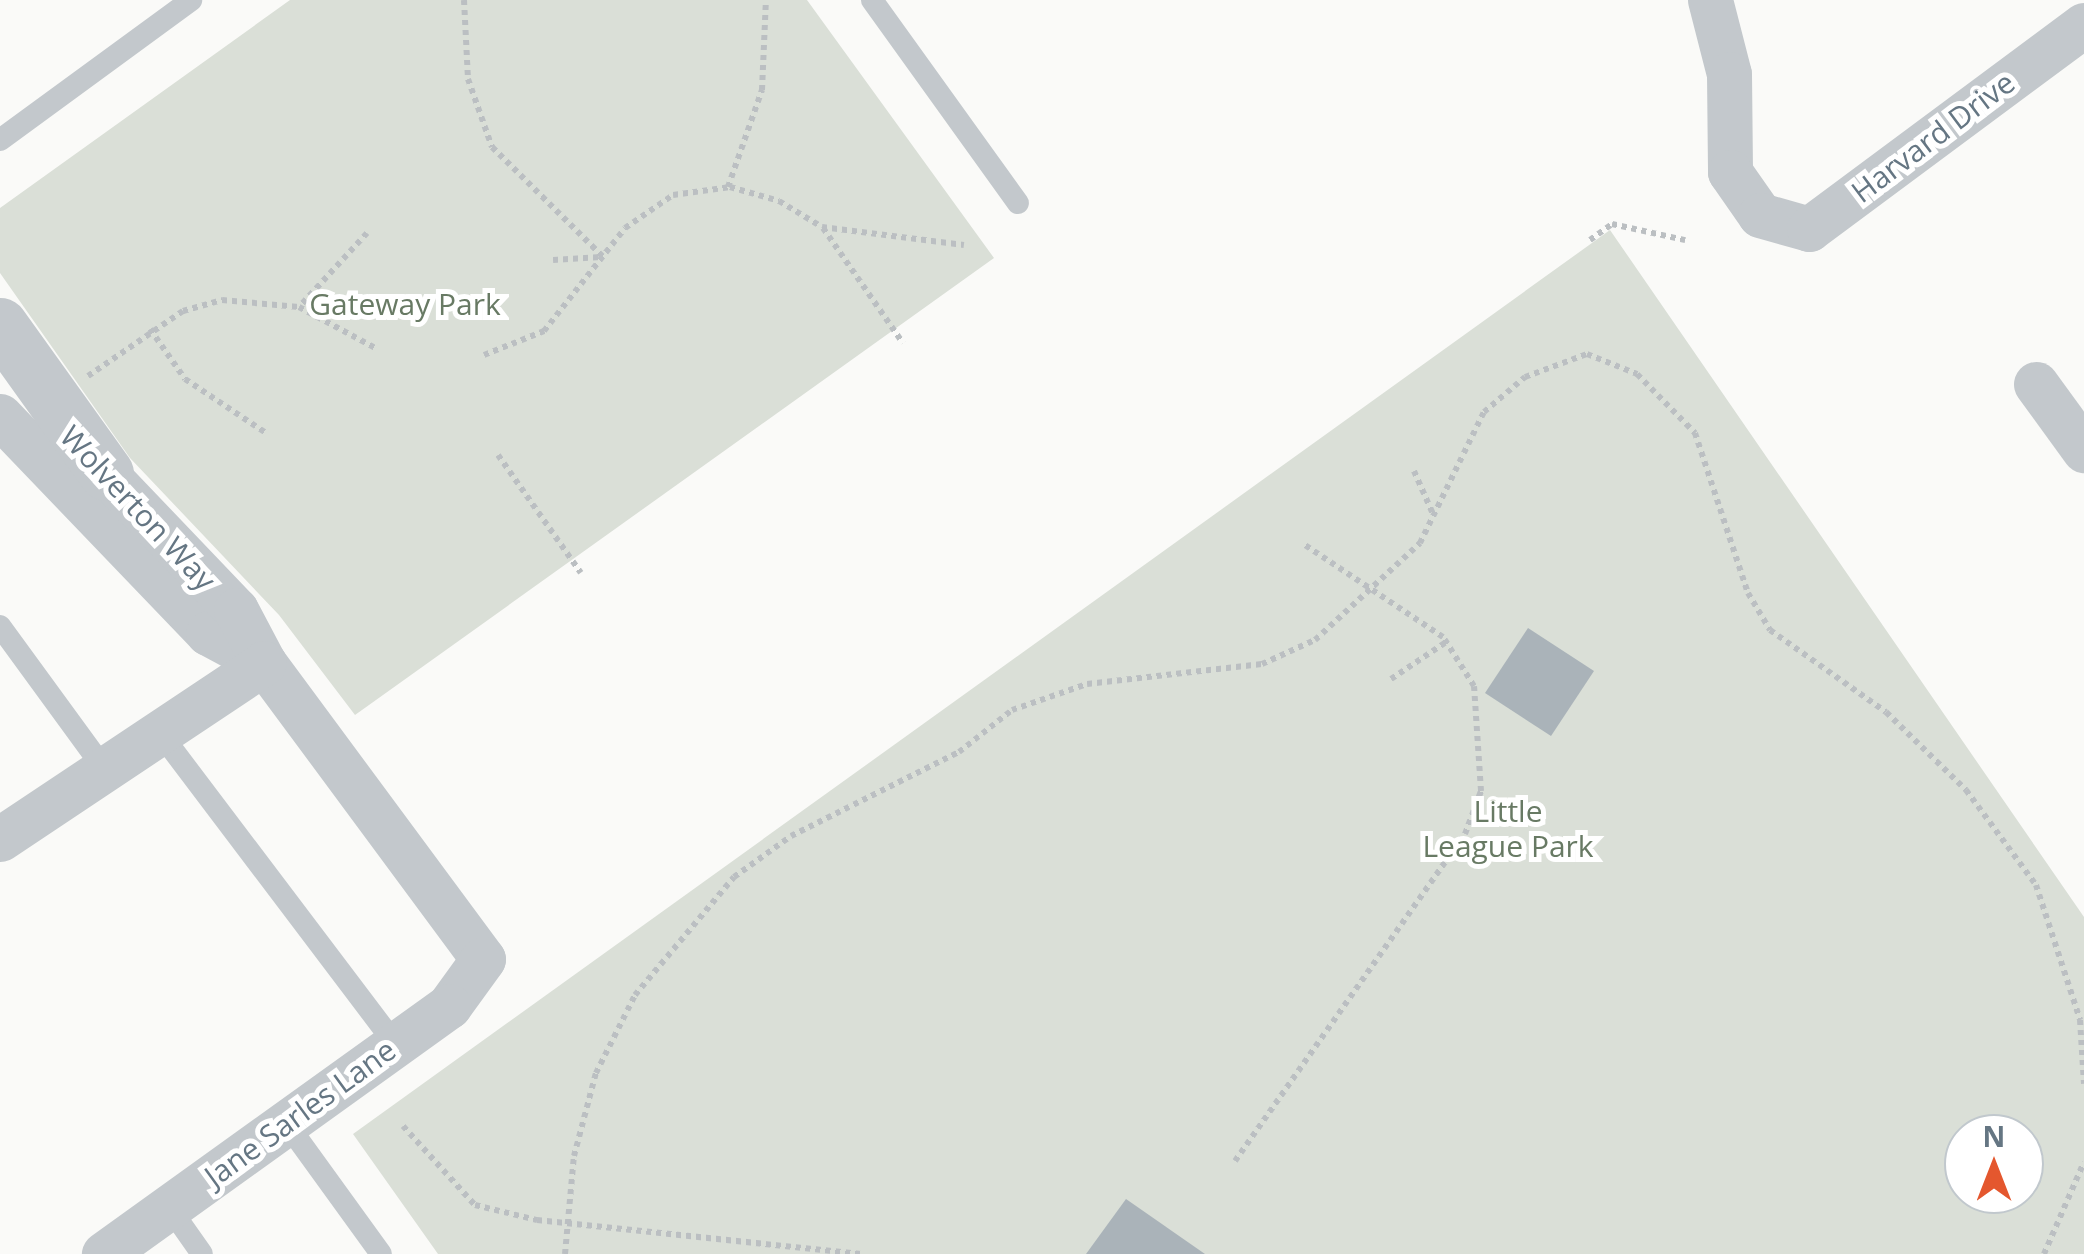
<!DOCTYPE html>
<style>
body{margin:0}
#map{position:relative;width:2084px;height:1254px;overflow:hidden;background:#fafaf8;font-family:"Open Sans",sans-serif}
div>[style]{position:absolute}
.green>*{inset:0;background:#dadfd7}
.building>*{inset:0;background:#aab3b9}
.path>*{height:6px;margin-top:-3px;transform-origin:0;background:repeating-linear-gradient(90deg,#bbbfc2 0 5px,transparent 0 10px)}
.service>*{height:22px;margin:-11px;padding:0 11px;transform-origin:11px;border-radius:11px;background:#c3c8cc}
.minor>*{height:45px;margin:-22.5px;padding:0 22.5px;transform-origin:22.5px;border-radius:22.5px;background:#c3c8cc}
.tertiary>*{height:55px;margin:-27.5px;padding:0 27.5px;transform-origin:27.5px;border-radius:27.5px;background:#c3c8cc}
span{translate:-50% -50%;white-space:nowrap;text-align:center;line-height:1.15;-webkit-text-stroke:10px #fff;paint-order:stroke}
.street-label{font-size:30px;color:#657683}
.park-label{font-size:30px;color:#687a64}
.north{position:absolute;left:1944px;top:1114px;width:100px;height:100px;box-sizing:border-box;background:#fff;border:2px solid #c1c8cd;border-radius:50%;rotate:0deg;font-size:28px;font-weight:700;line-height:40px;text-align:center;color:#657683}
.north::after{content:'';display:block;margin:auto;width:35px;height:45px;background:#e4572e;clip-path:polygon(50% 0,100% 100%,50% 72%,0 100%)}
</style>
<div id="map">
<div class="green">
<i style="clip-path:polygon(290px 0,807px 0,994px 258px,355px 715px,279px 615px,130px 458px,0 273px,0 208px)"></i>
<i style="clip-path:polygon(evenodd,1610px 230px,2084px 917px,2084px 1254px,438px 1254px,353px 1134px,1610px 230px,1964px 1134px,2024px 1134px,2024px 1194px,1964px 1194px,1964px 1134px)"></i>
</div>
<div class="building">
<i style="clip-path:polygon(1528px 628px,1594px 671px,1551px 736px,1485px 693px)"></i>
<i style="clip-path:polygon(1126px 1199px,1205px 1254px,1086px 1254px)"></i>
</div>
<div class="path">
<i style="left:464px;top:0;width:79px;rotate:87.1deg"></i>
<i style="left:468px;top:79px;width:72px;rotate:70.6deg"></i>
<i style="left:492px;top:147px;width:156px;rotate:44.7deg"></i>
<i style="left:728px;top:187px;width:103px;rotate:-70.7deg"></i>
<i style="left:762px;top:90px;width:90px;rotate:-87.5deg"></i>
<i style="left:823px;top:228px;width:140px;rotate:55.2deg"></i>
<i style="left:367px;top:233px;width:100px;rotate:132.6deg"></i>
<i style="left:299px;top:307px;width:89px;rotate:28.3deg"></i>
<i style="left:1590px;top:240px;width:27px;rotate:-36deg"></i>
<i style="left:1612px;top:224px;width:75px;rotate:12.4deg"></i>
<i style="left:553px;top:260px;width:48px;rotate:-3.6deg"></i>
<i style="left:150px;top:329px;width:61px;rotate:55deg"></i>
<i style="left:185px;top:379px;width:97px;rotate:33.7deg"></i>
<i style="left:484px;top:355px;width:65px;rotate:-21.8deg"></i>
<i style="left:544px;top:331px;width:131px;rotate:-51.8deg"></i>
<i style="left:625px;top:228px;width:58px;rotate:-34.5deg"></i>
<i style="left:673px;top:195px;width:58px;rotate:-8deg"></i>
<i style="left:730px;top:187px;width:51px;rotate:15.9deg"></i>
<i style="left:779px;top:201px;width:50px;rotate:31.2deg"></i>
<i style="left:822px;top:227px;width:143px;rotate:7.2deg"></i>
<i style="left:88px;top:376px;width:115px;rotate:-34.4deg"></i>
<i style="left:183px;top:311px;width:41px;rotate:-15.8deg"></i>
<i style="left:222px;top:300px;width:77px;rotate:5.2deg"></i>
<i style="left:498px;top:455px;width:144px;rotate:54.9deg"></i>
<i style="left:1414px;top:471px;width:47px;rotate:66.2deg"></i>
<i style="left:1391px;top:679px;width:66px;rotate:-33.9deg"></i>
<i style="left:403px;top:1126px;width:107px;rotate:47.7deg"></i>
<i style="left:475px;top:1205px;width:64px;rotate:13.6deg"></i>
<i style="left:537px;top:1220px;width:326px;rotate:6deg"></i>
<i style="left:1235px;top:1161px;width:400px;rotate:-54.9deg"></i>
<i style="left:1465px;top:834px;width:46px;rotate:-69.6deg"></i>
<i style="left:1481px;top:791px;width:105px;rotate:-93.8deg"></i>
<i style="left:1474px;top:686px;width:58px;rotate:-122.3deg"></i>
<i style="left:1443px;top:637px;width:166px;rotate:-146.3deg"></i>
<i style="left:565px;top:1254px;width:98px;rotate:-84.8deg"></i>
<i style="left:574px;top:1156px;width:86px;rotate:-75.2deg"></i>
<i style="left:596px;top:1073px;width:87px;rotate:-63.4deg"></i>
<i style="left:635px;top:995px;width:154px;rotate:-50deg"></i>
<i style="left:734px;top:877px;width:70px;rotate:-35.7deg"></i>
<i style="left:791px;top:836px;width:188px;rotate:-26.6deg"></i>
<i style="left:959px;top:752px;width:68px;rotate:-38.4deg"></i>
<i style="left:1012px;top:710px;width:79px;rotate:-19.1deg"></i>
<i style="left:1087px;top:684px;width:176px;rotate:-6.5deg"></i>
<i style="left:1262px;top:664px;width:58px;rotate:-24.4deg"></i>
<i style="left:1315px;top:640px;width:143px;rotate:-42.7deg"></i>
<i style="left:1420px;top:543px;width:146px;rotate:-64deg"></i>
<i style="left:1484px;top:412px;width:54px;rotate:-40.5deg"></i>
<i style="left:1525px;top:377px;width:66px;rotate:-20.4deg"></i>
<i style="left:1587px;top:354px;width:54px;rotate:21.8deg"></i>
<i style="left:1637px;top:374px;width:83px;rotate:45.5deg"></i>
<i style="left:1695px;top:433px;width:169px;rotate:71.7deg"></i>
<i style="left:1748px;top:593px;width:43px;rotate:59.3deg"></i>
<i style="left:1770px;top:630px;width:142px;rotate:35.3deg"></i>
<i style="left:1886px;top:712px;width:112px;rotate:44.3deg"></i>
<i style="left:1966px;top:790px;width:118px;rotate:53.6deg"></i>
<i style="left:2036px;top:885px;width:142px;rotate:71.9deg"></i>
<i style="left:2080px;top:1020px;width:64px;rotate:86.4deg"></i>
<i style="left:2044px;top:1254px;width:100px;rotate:-66.5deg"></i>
</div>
<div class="service">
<i style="left:872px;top:0;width:250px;rotate:54.3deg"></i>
<i style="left:0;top:140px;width:237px;rotate:-36.2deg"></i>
<i style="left:0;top:626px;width:178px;rotate:53.9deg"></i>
<i style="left:160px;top:733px;width:391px;rotate:52.9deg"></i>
<i style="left:287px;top:1124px;width:160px;rotate:54.1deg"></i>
<i style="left:169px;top:1207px;width:57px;rotate:54.9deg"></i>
</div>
<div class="minor">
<i style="left:1710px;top:0;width:76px;rotate:75.6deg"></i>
<i style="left:1729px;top:74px;width:98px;rotate:89.4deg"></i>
<i style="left:1730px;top:172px;width:52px;rotate:55.1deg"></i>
<i style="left:1760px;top:215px;width:51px;rotate:15.9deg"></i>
<i style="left:1809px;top:229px;width:342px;rotate:-36.6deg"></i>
<i style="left:2036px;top:384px;width:82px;rotate:54deg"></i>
<i style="left:0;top:416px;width:301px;rotate:46.2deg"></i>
<i style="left:208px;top:633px;width:64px;rotate:28.2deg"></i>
<i style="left:83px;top:450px;width:221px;rotate:46.3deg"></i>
<i style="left:236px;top:610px;width:60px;rotate:62.2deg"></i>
<i style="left:264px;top:663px;width:368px;rotate:53.5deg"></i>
<i style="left:483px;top:959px;width:58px;rotate:125.9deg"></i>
<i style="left:449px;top:1006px;width:425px;rotate:144.3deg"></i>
<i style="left:0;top:839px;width:317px;rotate:-33.7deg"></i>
</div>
<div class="tertiary">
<i style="left:0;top:325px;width:182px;rotate:54.4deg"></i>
</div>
<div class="street-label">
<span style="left:1933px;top:137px;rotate:-37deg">Harvard Drive</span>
<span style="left:138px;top:508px;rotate:47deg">Wolverton Way</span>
<span style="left:300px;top:1113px;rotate:-36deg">Jane Sarles Lane</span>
</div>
<div class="park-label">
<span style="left:405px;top:304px">Gateway Park</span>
<span style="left:1508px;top:828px">Little<br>League Park</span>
</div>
<div class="north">N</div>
</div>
